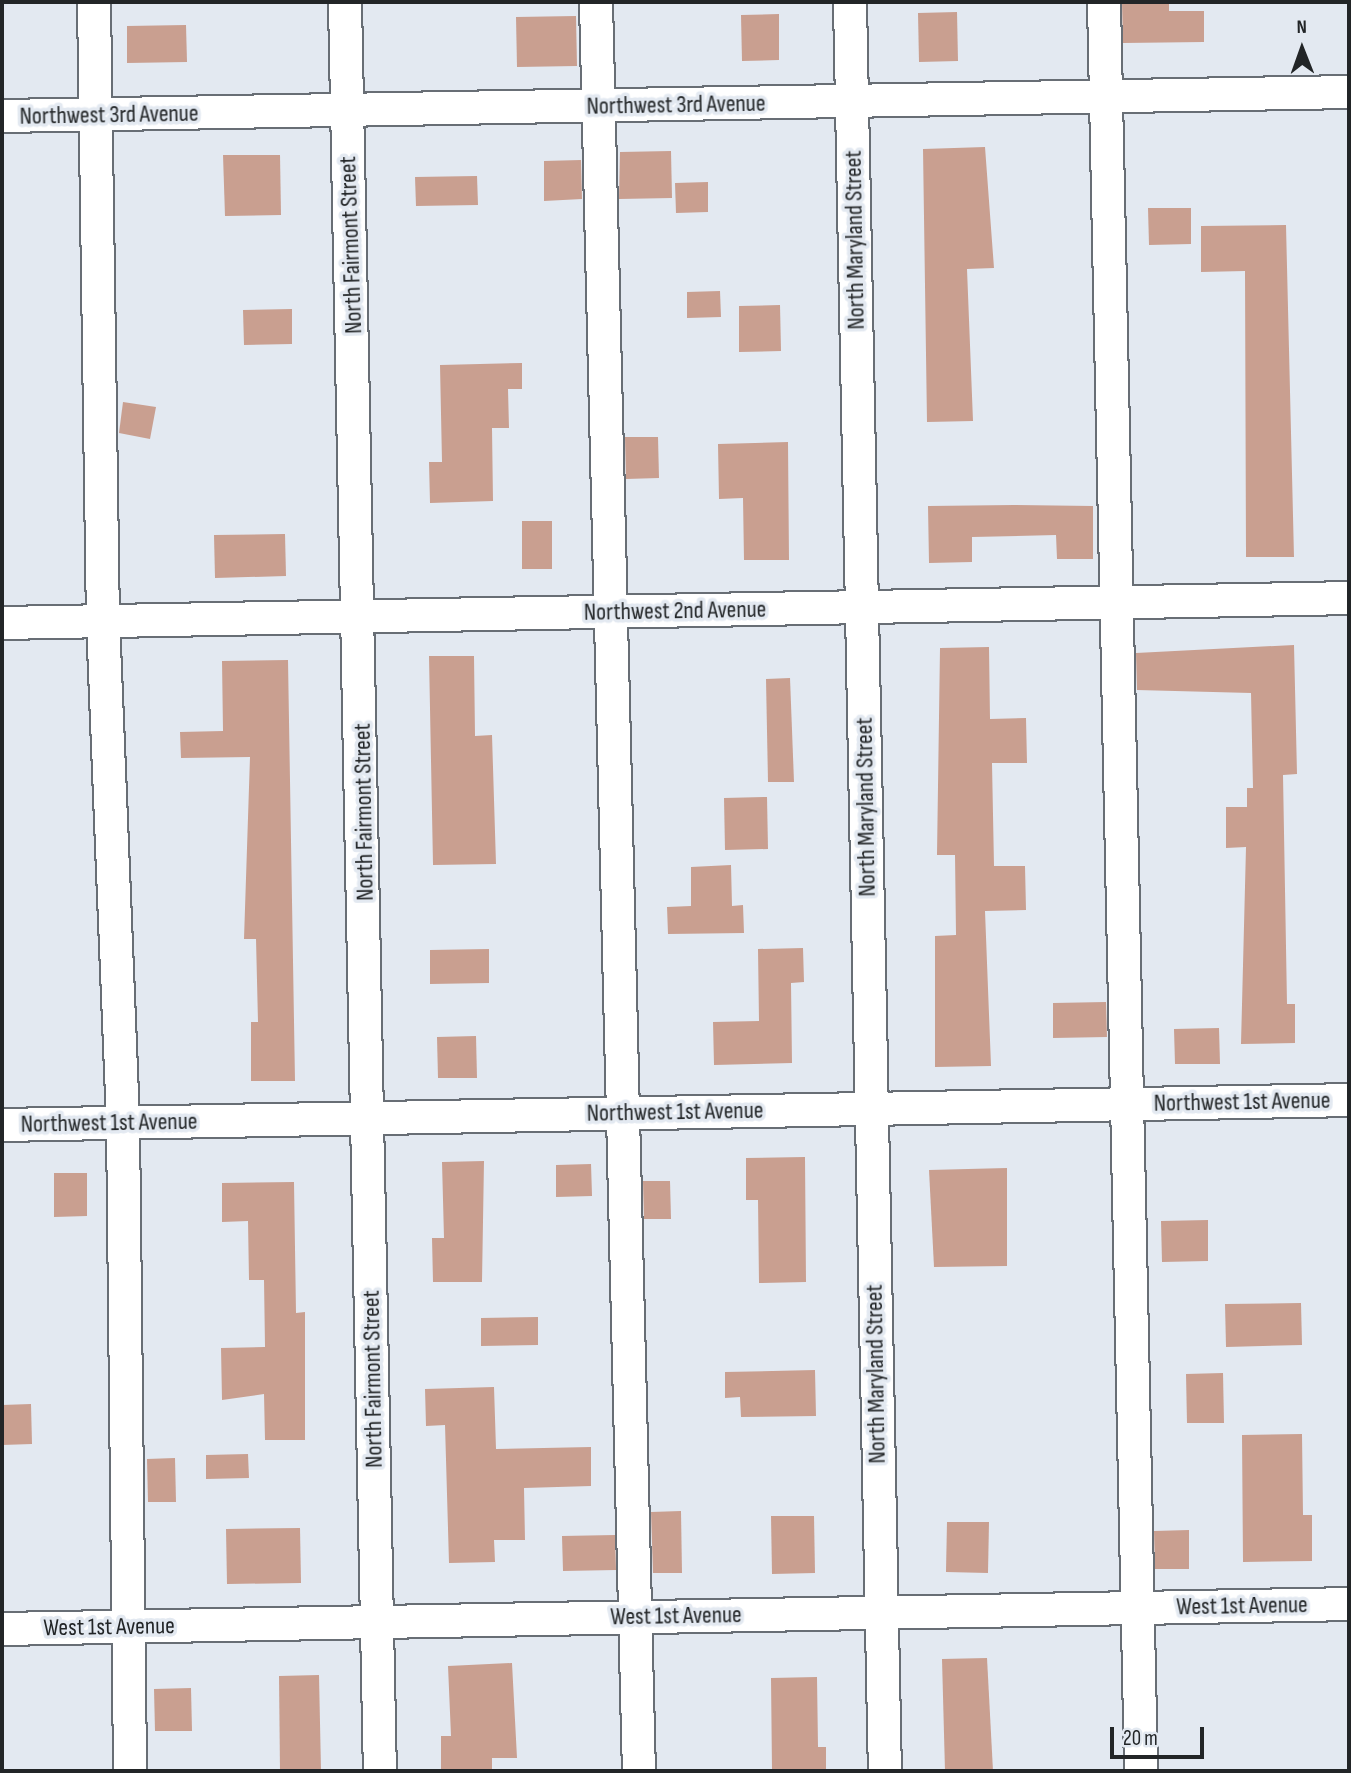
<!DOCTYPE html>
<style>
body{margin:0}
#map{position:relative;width:1351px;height:1773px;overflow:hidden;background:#e3e9f1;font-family:"Sofia Sans Condensed",sans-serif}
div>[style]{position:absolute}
.building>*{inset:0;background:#c99f90}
.roads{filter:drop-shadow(2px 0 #686e75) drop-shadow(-2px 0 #686e75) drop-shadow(0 2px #686e75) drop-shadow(0 -2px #686e75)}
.minor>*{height:32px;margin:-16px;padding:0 16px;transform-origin:16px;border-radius:16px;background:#fff}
span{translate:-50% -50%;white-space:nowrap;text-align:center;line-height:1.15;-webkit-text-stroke:7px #e3e9f1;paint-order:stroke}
.street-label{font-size:24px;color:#222527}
.frame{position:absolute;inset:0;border:4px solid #222527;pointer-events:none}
.north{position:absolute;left:1267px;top:14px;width:70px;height:70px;-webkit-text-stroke:5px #e3e9f1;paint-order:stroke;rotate:359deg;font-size:19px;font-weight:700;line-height:28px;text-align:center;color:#222527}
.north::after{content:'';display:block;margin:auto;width:24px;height:32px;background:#222527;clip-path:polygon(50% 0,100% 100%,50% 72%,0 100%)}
.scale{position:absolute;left:1110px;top:1727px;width:94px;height:32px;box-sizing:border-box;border:4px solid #222527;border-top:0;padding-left:9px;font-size:21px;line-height:24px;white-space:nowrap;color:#222527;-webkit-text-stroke:5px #e3e9f1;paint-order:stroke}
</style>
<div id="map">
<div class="building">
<i style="clip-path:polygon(1169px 2px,1169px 11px,1204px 11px,1204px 42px,1123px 43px,1122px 3px)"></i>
<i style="clip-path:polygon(957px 12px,958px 61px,919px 62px,918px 13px)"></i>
<i style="clip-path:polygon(779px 14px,779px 60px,742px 61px,741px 15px)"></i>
<i style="clip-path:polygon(576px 16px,577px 66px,517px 67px,516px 17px)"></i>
<i style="clip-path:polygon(186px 25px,187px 62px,127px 63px,127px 26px)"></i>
<i style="clip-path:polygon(985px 147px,994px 268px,967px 269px,973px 421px,927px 422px,923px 149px)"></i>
<i style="clip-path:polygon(671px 151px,672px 198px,619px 199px,620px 152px)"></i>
<i style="clip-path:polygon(223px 155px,280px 155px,281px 215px,225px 216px)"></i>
<i style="clip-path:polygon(581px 160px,582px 199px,544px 201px,544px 161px)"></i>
<i style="clip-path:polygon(477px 176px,478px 205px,416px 206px,415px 177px)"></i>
<i style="clip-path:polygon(708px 182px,708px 212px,676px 213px,675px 183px)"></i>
<i style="clip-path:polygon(1148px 208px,1191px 208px,1191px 244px,1149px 245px)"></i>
<i style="clip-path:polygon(1286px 225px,1294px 557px,1246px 557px,1245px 271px,1201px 272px,1201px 226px)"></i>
<i style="clip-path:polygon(720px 291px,721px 317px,687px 318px,687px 292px)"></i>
<i style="clip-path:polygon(780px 305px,781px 351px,739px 352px,739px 306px)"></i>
<i style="clip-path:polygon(292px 309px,292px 344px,244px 345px,243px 310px)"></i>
<i style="clip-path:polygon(522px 363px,522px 389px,508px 389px,509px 428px,492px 428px,493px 501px,430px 503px,429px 462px,442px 462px,440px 365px)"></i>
<i style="clip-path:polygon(123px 402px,156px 407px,150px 439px,119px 433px)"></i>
<i style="clip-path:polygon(625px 437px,658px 437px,659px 478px,626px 479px)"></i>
<i style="clip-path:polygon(788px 442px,789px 560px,744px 560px,743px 498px,719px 499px,718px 444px)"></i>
<i style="clip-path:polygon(1014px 505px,1093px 506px,1093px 559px,1057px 559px,1056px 535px,972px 537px,972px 562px,929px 563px,928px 506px)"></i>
<i style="clip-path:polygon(522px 521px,552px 521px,552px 569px,522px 569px)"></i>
<i style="clip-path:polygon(285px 534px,286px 576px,215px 578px,214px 535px)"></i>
<i style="clip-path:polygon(1294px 645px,1297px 774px,1283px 775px,1287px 1004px,1295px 1004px,1295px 1043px,1241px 1044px,1246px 847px,1226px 848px,1226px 807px,1247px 807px,1247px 788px,1253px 788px,1251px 693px,1137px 690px,1136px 653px)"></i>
<i style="clip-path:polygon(989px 647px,990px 719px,1026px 718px,1027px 763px,992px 763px,994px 866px,1025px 866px,1026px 910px,985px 911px,991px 1066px,935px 1067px,935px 936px,956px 935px,955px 855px,937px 855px,940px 648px)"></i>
<i style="clip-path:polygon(429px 656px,474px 656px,475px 736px,492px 735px,496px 864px,433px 865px)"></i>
<i style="clip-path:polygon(288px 660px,295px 1081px,251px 1081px,251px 1022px,258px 1022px,256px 939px,244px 939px,250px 757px,181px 758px,180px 732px,223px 731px,222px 661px)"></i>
<i style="clip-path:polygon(790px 678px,794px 782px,768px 782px,766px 679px)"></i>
<i style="clip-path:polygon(767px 797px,768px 849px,725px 850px,724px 798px)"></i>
<i style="clip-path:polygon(731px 865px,732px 906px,743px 905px,744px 933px,668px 934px,667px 907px,691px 906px,691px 867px)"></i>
<i style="clip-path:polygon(803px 948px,804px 982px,791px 983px,792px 1063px,714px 1065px,713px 1022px,759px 1021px,758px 949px)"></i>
<i style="clip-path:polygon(489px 949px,489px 983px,430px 984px,430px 950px)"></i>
<i style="clip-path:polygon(1106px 1002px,1107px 1037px,1053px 1038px,1053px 1003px)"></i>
<i style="clip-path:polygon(1219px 1028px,1220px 1064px,1175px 1064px,1174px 1029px)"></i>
<i style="clip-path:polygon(476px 1036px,477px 1078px,438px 1078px,437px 1037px)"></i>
<i style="clip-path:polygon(805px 1157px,806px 1282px,759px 1283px,758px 1200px,746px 1200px,746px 1158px)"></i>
<i style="clip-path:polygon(484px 1161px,482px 1282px,433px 1282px,432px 1238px,444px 1238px,442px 1162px)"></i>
<i style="clip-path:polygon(591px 1164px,592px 1196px,556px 1197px,556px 1165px)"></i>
<i style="clip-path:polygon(1007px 1168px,1007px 1266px,934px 1267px,929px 1170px)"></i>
<i style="clip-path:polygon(54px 1173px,87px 1173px,87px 1216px,54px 1217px)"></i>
<i style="clip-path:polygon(643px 1181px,670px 1181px,671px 1219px,644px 1219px)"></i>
<i style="clip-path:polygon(294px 1182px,296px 1313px,305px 1312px,305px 1440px,265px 1440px,264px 1394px,222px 1400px,221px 1348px,265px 1347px,264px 1280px,249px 1280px,248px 1221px,222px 1222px,222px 1183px)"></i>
<i style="clip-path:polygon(1208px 1220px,1208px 1261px,1162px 1262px,1161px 1221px)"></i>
<i style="clip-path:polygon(1301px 1303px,1302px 1345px,1226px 1347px,1225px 1304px)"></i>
<i style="clip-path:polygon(538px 1317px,538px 1345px,481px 1346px,481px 1318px)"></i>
<i style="clip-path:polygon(815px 1370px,816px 1416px,741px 1417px,740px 1397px,725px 1398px,725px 1372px)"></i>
<i style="clip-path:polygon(1223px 1373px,1224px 1423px,1187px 1423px,1186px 1374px)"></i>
<i style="clip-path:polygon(494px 1387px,496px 1449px,591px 1447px,591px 1486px,524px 1488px,525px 1540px,494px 1540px,495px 1562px,449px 1563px,445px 1425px,426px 1426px,425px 1389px)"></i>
<i style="clip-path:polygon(31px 1404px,32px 1444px,2px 1445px,2px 1405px)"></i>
<i style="clip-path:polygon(1302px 1434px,1303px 1515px,1312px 1515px,1312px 1561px,1243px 1562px,1242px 1435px)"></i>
<i style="clip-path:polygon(248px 1454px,249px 1478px,206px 1479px,206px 1455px)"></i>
<i style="clip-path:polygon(175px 1458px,176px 1502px,148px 1502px,147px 1459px)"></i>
<i style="clip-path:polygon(681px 1511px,682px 1573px,653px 1573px,651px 1512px)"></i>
<i style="clip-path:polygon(771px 1516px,814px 1516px,815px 1573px,772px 1574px)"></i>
<i style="clip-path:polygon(947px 1522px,989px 1522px,988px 1573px,946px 1572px)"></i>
<i style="clip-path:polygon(300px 1528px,301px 1583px,227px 1584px,226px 1529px)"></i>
<i style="clip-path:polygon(1189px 1530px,1189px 1569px,1155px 1569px,1154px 1531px)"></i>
<i style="clip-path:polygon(615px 1535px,616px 1570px,563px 1571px,562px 1536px)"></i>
<i style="clip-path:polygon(987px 1658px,993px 1771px,945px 1771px,942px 1659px)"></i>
<i style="clip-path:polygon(512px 1663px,517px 1758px,492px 1758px,492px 1771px,441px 1771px,441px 1736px,451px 1736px,448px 1666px)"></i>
<i style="clip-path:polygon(319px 1675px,321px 1771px,280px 1771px,279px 1676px)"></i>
<i style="clip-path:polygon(817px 1677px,818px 1747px,826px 1747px,826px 1771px,772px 1771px,771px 1678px)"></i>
<i style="clip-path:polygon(191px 1688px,192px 1731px,155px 1731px,154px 1689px)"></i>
</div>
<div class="roads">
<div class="minor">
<i style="left:94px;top:2px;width:619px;rotate:89.17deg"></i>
<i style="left:103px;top:621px;width:501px;rotate:87.71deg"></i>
<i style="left:123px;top:1122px;width:649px;rotate:89.38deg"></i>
<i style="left:345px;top:2px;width:1769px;rotate:88.87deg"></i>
<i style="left:596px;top:2px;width:1770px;rotate:88.61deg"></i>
<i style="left:850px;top:2px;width:1769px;rotate:88.87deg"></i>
<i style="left:1104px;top:2px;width:1769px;rotate:88.8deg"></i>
<i style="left:2px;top:116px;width:1347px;rotate:-1.02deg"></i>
<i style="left:2px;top:623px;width:1347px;rotate:-1.06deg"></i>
<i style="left:2px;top:1125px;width:1347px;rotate:-1.06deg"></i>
<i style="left:2px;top:1629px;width:1347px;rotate:-1.06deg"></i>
</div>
</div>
<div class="street-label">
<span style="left:676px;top:105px;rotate:-1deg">Northwest 3rd Avenue</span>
<span style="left:109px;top:115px;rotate:-1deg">Northwest 3rd Avenue</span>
<span style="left:855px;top:240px;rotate:-91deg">North Maryland Street</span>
<span style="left:351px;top:245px;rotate:-92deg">North Fairmont Street</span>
<span style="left:675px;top:611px;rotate:-1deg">Northwest 2nd Avenue</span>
<span style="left:866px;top:807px;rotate:-91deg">North Maryland Street</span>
<span style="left:364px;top:812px;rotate:-91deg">North Fairmont Street</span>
<span style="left:1242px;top:1102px;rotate:-1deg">Northwest 1st Avenue</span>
<span style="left:675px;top:1112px;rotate:-1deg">Northwest 1st Avenue</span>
<span style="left:109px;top:1123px;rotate:-1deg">Northwest 1st Avenue</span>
<span style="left:876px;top:1374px;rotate:-91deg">North Maryland Street</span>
<span style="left:373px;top:1379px;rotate:-91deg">North Fairmont Street</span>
<span style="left:1242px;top:1606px;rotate:-1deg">West 1st Avenue</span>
<span style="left:676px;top:1616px;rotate:-1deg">West 1st Avenue</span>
<span style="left:109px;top:1627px;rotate:-1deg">West 1st Avenue</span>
</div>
<div class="frame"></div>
<div class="north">N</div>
<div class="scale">20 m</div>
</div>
